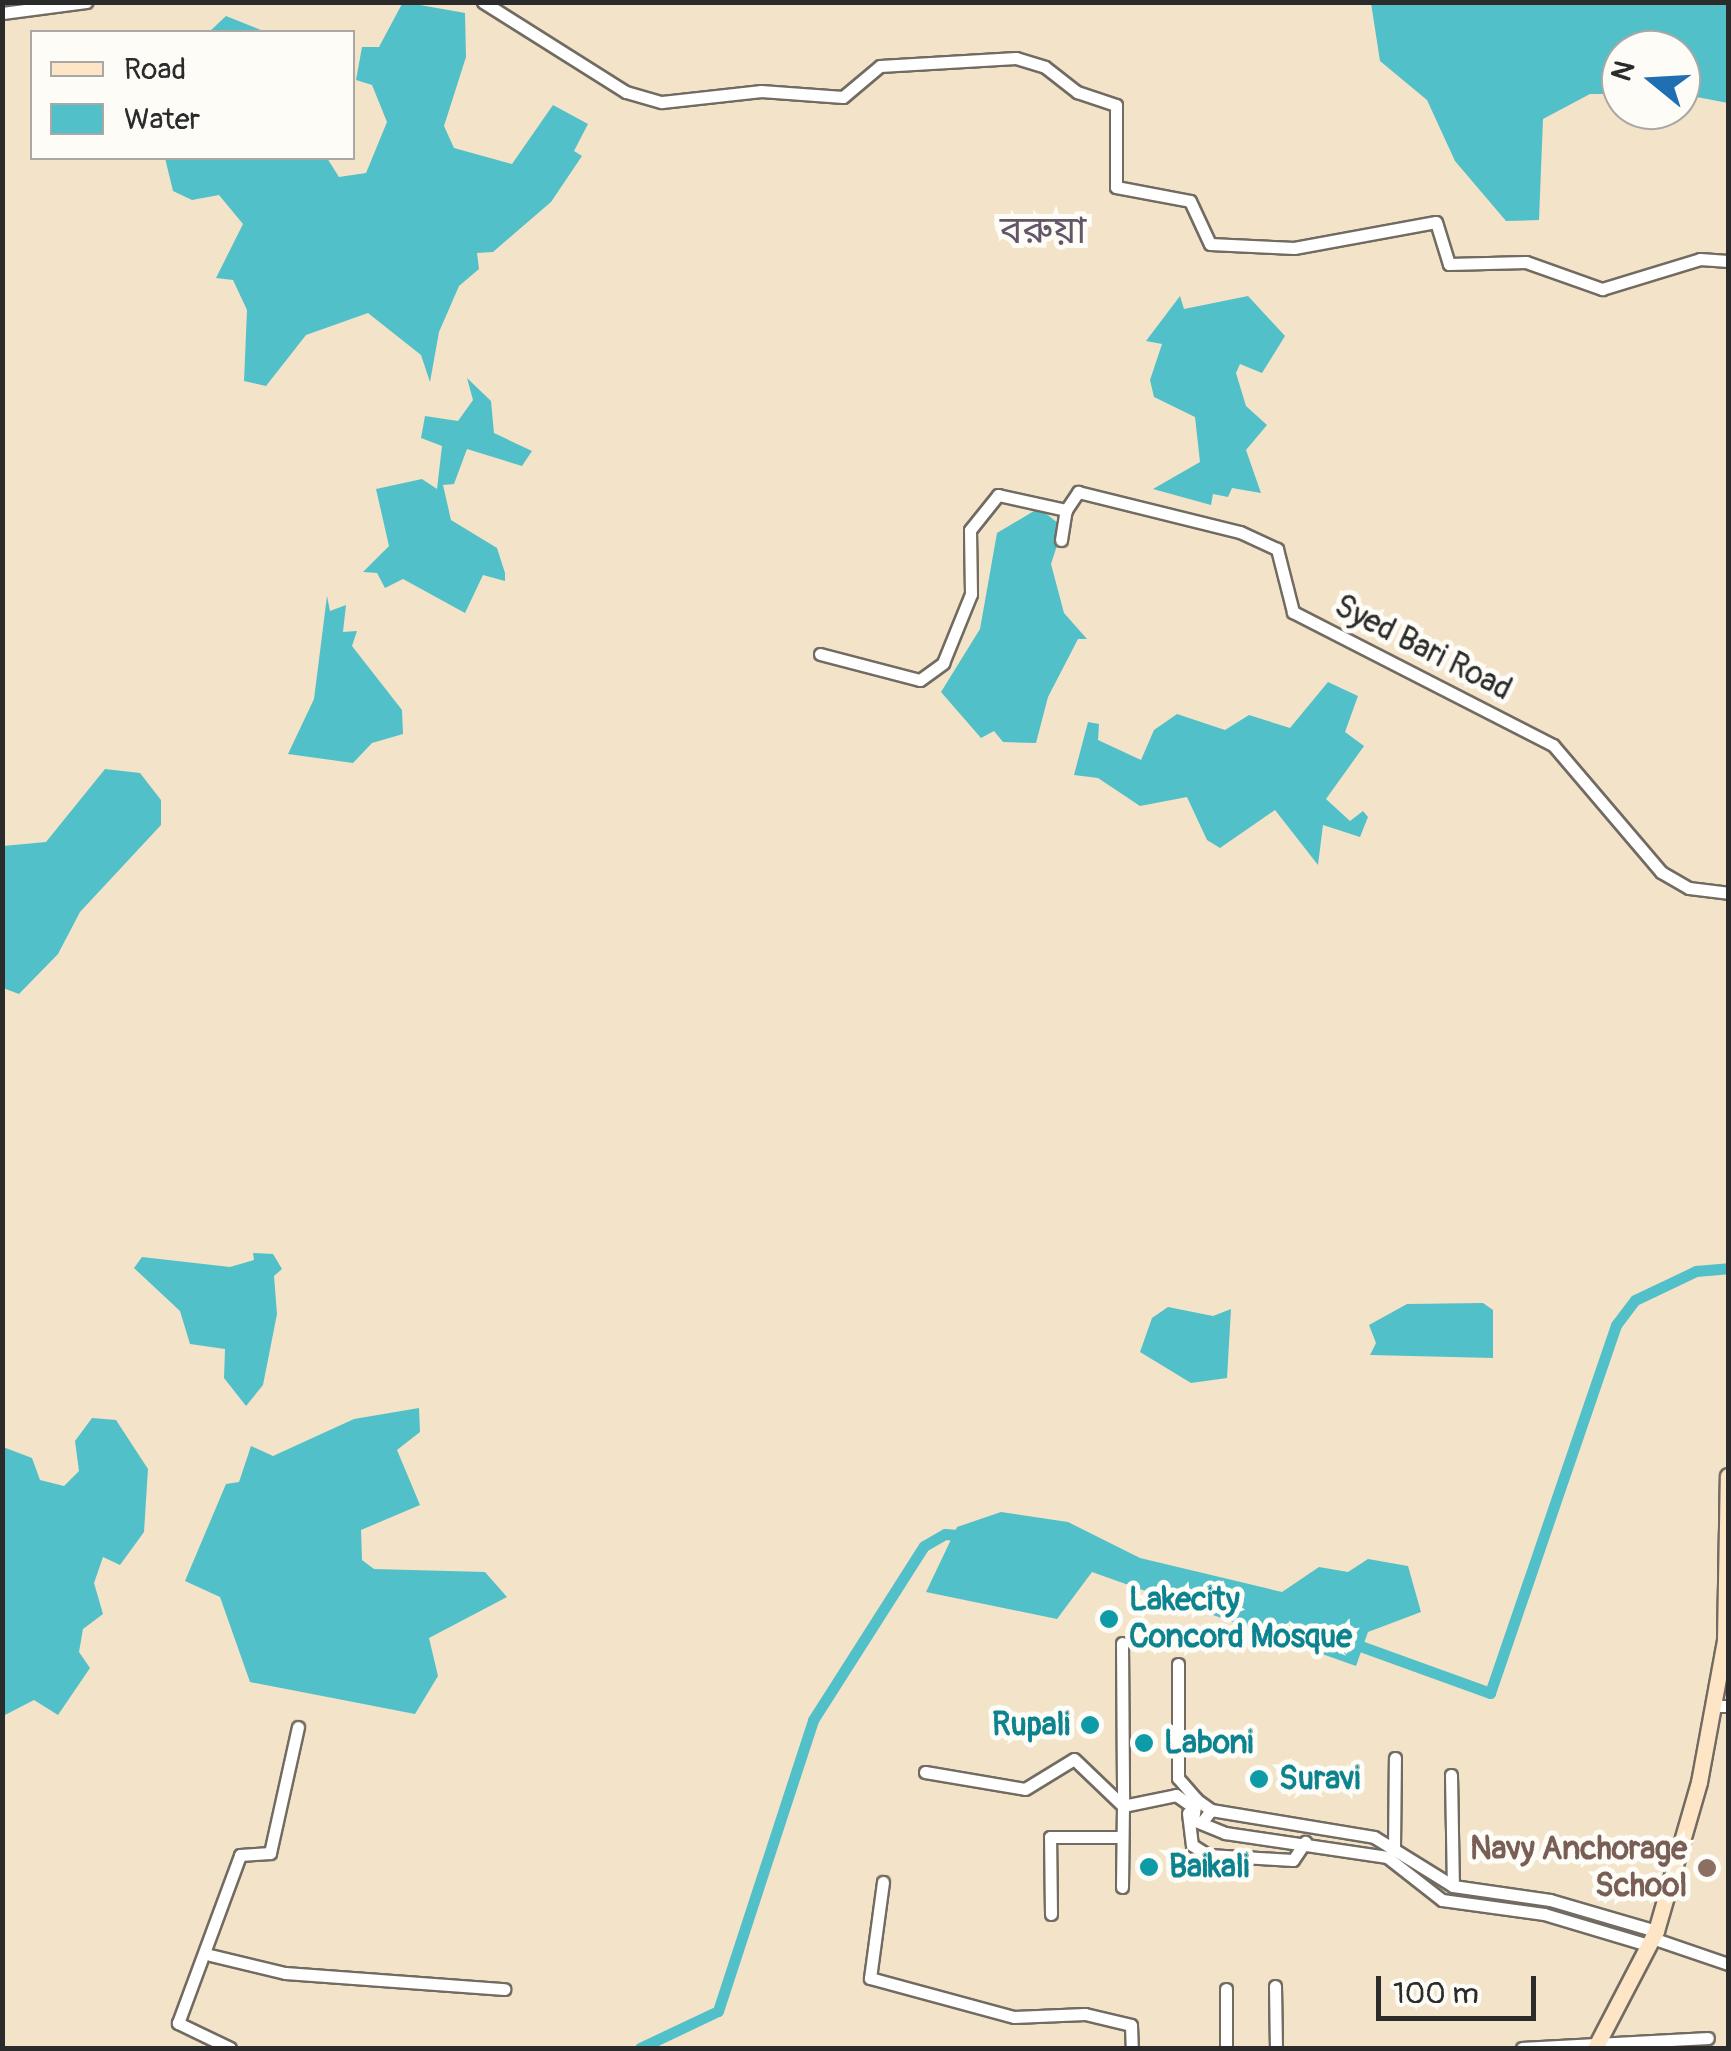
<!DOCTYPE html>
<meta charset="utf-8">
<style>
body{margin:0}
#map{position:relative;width:1731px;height:2051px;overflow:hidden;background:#f3e3c8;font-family:Pangolin,"Noto Sans Bengali",sans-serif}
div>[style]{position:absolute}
.water>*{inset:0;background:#52c0c8}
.canal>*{height:11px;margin:-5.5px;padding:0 5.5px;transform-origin:5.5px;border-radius:5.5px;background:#52c0c8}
.roads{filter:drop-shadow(2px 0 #716b62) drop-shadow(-2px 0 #716b62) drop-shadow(0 2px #716b62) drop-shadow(0 -2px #716b62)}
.street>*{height:11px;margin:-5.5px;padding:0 5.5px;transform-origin:5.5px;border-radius:5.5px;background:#fff}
.secondary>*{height:15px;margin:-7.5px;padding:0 7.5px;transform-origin:7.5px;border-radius:7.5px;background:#fee5c5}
.dots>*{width:28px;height:28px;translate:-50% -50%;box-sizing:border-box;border:5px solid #fdfcf7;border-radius:50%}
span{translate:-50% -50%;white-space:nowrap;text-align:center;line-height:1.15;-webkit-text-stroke:10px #fdfcf7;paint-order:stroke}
.street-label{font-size:32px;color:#2b2b2b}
.culture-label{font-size:32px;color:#0d838f;font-weight:700}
.left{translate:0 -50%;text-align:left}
.right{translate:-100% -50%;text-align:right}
.education-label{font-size:32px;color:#785e54;font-weight:700}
.quarter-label{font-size:38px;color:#635669}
.frame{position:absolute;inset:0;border:5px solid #2b2b2b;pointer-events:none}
.legend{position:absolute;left:30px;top:30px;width:325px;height:130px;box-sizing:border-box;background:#fdfcf7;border:2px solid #a9a8a5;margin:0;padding:12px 18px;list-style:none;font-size:30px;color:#2b2b2b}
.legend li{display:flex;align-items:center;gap:20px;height:50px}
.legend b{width:50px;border:2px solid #a9a8a5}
.north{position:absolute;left:1601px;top:30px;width:100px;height:100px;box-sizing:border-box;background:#fdfcf7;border:2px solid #a9a8a5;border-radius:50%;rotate:288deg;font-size:28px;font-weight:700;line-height:40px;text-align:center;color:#2b2b2b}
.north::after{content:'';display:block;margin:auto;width:35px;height:45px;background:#1f6fb2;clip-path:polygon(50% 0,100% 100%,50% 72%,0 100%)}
.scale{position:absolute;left:1376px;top:1976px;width:160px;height:45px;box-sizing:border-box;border:5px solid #2b2b2b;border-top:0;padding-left:12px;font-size:30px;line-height:35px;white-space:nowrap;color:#2b2b2b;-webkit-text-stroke:8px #fdfcf7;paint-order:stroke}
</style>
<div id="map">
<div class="water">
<i style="clip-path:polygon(403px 2px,465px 13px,466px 57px,444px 126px,454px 148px,512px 164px,553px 105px,588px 124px,574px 151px,582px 156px,551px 202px,493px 252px,477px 253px,479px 269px,459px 286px,439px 332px,430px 382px,421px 355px,368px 313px,306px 335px,266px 386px,244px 381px,247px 310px,233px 280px,216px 278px,243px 224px,219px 195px,192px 200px,173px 191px,165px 158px,327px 158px,339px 177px,366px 173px,387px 122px,372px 85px,356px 80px,362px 47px,379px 47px)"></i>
<i style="clip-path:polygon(1371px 3px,1728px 3px,1728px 103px,1681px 94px,1681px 50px,1621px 50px,1621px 94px,1590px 94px,1543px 119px,1539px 220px,1506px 221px,1455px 161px,1427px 100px,1380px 61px)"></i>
<i style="clip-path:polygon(226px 16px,266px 32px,209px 32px)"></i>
<i style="clip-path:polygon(1180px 296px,1184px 309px,1248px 296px,1285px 336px,1262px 373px,1240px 364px,1236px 373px,1246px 406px,1267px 425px,1246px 450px,1261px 493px,1232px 488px,1228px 497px,1213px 494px,1211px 505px,1153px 489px,1200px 462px,1195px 417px,1154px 397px,1150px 380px,1162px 344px,1146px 341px)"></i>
<i style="clip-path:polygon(467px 378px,491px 401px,494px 433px,532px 451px,522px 466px,467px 449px,454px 484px,443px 485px,451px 520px,497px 548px,505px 573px,505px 581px,483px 575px,465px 613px,403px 579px,385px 588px,377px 573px,363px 572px,389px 546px,376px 489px,422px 479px,437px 489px,442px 446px,421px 438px,425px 416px,458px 421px,473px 400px)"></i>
<i style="clip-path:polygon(1039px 508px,1063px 527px,1051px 564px,1064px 613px,1087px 639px,1078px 639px,1048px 697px,1036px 743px,1003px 742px,994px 731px,981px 738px,941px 692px,980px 629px,997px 533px)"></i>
<i style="clip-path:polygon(327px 596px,330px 611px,346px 605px,343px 632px,357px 631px,352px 646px,402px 710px,403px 734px,372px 743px,353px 763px,288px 754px,314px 699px)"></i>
<i style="clip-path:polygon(1328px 682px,1358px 696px,1345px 732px,1364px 746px,1326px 799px,1350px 821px,1363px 811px,1368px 817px,1360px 837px,1323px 825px,1318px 865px,1275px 810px,1220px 848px,1207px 840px,1187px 797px,1140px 806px,1098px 778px,1074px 775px,1088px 722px,1099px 724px,1098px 740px,1141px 760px,1154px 730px,1177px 714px,1225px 730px,1249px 715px,1290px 728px)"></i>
<i style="clip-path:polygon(105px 769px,140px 773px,161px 800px,161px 825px,80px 912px,58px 954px,19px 994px,3px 988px,3px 846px,46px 842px)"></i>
<i style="clip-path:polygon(253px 1253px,273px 1254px,282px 1269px,274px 1276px,277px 1314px,263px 1385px,246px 1406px,224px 1378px,225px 1349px,190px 1344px,180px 1311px,134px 1268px,142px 1257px,230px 1267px,254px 1260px)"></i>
<i style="clip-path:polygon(1483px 1303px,1493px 1310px,1493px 1358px,1370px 1355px,1376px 1343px,1369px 1325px,1407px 1304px)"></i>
<i style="clip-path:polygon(1168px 1307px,1213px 1316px,1231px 1309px,1227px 1378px,1191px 1383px,1140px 1352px,1152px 1318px)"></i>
<i style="clip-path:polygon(419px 1408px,420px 1432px,397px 1450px,420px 1505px,361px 1530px,362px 1560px,374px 1569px,485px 1572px,507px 1597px,429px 1638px,438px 1676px,415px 1714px,250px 1682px,220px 1597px,185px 1581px,226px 1484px,239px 1482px,251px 1446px,273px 1456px,354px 1419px)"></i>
<i style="clip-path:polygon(92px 1418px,116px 1420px,148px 1469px,144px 1532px,120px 1565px,103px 1557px,94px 1583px,103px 1614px,83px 1629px,79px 1652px,90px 1668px,58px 1715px,34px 1700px,3px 1716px,3px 1447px,32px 1458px,40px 1480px,64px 1486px,79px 1471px,75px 1441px)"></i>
<i style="clip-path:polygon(1001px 1512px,1068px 1522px,1140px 1558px,1282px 1592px,1319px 1567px,1348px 1572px,1368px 1559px,1408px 1566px,1421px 1612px,1368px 1632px,1356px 1666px,1092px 1572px,1057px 1619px,926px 1592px,957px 1527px)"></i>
</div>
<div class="canal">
<i style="left:1352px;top:1643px;width:147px;rotate:19.9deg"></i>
<i style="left:1490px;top:1693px;width:389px;rotate:-71.1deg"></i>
<i style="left:1616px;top:1325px;width:31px;rotate:-53deg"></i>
<i style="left:1635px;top:1300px;width:68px;rotate:-25.4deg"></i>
<i style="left:1696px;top:1271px;width:32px;rotate:-5deg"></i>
<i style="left:640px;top:2048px;width:86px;rotate:-25.4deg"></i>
<i style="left:718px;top:2011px;width:306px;rotate:-71.9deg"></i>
<i style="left:813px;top:1720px;width:206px;rotate:-57.5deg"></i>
<i style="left:924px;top:1546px;width:24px;rotate:-30deg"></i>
<i style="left:945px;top:1534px;width:21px;rotate:5deg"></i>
</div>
<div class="roads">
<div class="street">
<i style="left:483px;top:2px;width:169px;rotate:32.2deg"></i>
<i style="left:626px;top:92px;width:37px;rotate:16deg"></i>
<i style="left:662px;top:102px;width:100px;rotate:-6.3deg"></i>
<i style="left:761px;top:91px;width:82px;rotate:4.2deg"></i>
<i style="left:843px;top:97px;width:48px;rotate:-40deg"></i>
<i style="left:880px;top:66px;width:136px;rotate:-3.4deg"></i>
<i style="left:1016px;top:58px;width:30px;rotate:17deg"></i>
<i style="left:1045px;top:67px;width:41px;rotate:38deg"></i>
<i style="left:1077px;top:92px;width:41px;rotate:18.4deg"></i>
<i style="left:1116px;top:105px;width:82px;rotate:90deg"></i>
<i style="left:1116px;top:187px;width:75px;rotate:10.7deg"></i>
<i style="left:1190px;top:201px;width:47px;rotate:65.1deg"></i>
<i style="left:1210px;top:244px;width:84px;rotate:2.7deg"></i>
<i style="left:1294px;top:248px;width:144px;rotate:-10.4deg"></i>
<i style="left:1436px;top:222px;width:44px;rotate:72.8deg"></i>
<i style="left:1449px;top:264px;width:77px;rotate:-1.5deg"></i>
<i style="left:1526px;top:262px;width:81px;rotate:19.6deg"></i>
<i style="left:1602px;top:289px;width:102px;rotate:-17deg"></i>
<i style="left:1700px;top:259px;width:28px;rotate:4deg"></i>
<i style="left:2px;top:13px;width:85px;rotate:-7.5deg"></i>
<i style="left:1061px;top:540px;width:30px;rotate:-81deg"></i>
<i style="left:820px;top:654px;width:103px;rotate:14.6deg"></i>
<i style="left:920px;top:680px;width:29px;rotate:-36deg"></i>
<i style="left:943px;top:663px;width:74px;rotate:-67.9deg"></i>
<i style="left:971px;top:594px;width:64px;rotate:-90.9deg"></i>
<i style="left:970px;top:530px;width:45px;rotate:-51.3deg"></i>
<i style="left:998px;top:495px;width:70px;rotate:12.4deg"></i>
<i style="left:1066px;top:510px;width:22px;rotate:-56deg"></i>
<i style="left:1078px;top:492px;width:167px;rotate:13.9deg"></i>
<i style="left:1240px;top:532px;width:41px;rotate:24.7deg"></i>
<i style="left:1277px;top:549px;width:65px;rotate:75.7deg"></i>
<i style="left:1293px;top:612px;width:292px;rotate:27.1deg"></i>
<i style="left:1553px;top:745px;width:167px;rotate:49.6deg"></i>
<i style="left:1661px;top:872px;width:32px;rotate:30deg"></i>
<i style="left:1689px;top:888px;width:39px;rotate:7deg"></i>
<i style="left:1122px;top:1643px;width:163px;rotate:89.6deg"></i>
<i style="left:1178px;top:1664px;width:114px;rotate:90deg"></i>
<i style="left:1178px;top:1778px;width:28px;rotate:49deg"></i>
<i style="left:1717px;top:1706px;width:11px"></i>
<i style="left:925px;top:1772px;width:101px;rotate:9.6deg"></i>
<i style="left:1025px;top:1789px;width:57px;rotate:-31.5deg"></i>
<i style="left:1074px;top:1759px;width:68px;rotate:43.8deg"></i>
<i style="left:1451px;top:1775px;width:111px;rotate:89deg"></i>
<i style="left:1211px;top:1810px;width:165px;rotate:9.4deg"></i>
<i style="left:1374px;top:1837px;width:93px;rotate:31.8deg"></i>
<i style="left:1453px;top:1886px;width:98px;rotate:8.2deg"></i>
<i style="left:1550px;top:1900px;width:110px;rotate:16.3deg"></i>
<i style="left:1188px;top:1813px;width:32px;rotate:83deg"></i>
<i style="left:1192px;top:1845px;width:19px;rotate:32deg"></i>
<i style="left:1208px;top:1855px;width:85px;rotate:3.4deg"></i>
<i style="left:1293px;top:1860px;width:22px;rotate:-56deg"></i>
<i style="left:1202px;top:1822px;width:15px;rotate:-53deg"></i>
<i style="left:1211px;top:1810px;width:19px;rotate:-144deg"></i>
<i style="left:1196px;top:1799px;width:21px;rotate:98deg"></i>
<i style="left:1193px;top:1820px;width:35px;rotate:22deg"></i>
<i style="left:1225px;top:1833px;width:164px;rotate:8.4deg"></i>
<i style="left:1387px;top:1857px;width:70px;rotate:38deg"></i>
<i style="left:1442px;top:1900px;width:103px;rotate:7.8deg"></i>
<i style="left:1544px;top:1914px;width:109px;rotate:16.6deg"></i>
<i style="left:1394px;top:1848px;width:90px;rotate:-89.4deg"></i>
<i style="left:883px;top:1882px;width:97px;rotate:97.7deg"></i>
<i style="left:870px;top:1978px;width:149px;rotate:15.2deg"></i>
<i style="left:1014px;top:2017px;width:71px;rotate:-2.4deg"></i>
<i style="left:1085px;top:2014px;width:47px;rotate:13.4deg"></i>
<i style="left:1131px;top:2025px;width:23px;rotate:88deg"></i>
<i style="left:1122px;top:1887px;width:81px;rotate:-89.3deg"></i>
<i style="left:1123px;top:1806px;width:54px;rotate:-11.7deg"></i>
<i style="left:1176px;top:1795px;width:16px;rotate:35deg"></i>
<i style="left:1051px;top:1914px;width:77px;rotate:-90.7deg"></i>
<i style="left:1050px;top:1837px;width:72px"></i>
<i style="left:1652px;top:1938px;width:80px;rotate:18.9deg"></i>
<i style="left:210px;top:1955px;width:77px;rotate:13.5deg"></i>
<i style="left:285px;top:1973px;width:220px;rotate:4.2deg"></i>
<i style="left:1275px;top:1986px;width:62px;rotate:89.1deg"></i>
<i style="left:1226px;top:1989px;width:59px;rotate:90deg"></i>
<i style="left:230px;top:2048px;width:58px;rotate:-154.3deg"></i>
<i style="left:178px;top:2023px;width:179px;rotate:-69.7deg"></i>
<i style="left:240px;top:1855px;width:30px;rotate:-4deg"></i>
<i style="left:270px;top:1853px;width:129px;rotate:-77.5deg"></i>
<i style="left:1522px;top:2048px;width:186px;rotate:-3.1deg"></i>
</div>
<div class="secondary">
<i style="left:1595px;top:2048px;width:132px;rotate:-62.5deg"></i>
<i style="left:1656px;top:1931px;width:155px;rotate:-73.9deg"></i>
<i style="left:1699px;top:1782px;width:144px;rotate:-79.6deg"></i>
<i style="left:1725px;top:1640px;width:164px;rotate:-89deg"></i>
</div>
</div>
<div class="dots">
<i style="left:1109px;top:1619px;background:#0f9aa8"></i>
<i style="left:1090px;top:1725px;background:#0f9aa8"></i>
<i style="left:1144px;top:1743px;background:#0f9aa8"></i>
<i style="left:1259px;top:1779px;background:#0f9aa8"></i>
<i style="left:1149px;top:1867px;background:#0f9aa8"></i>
<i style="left:1707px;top:1868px;background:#8d6e63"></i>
</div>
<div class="street-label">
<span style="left:1423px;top:648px;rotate:27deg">Syed Bari Road</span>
</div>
<div class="culture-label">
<span class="left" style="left:1129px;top:1619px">Lakecity<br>Concord Mosque</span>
<span class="right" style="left:1070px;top:1725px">Rupali</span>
<span class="left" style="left:1164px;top:1743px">Laboni</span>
<span class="left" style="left:1279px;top:1779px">Suravi</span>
<span class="left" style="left:1169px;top:1867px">Baikali</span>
</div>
<div class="education-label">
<span class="right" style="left:1687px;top:1868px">Navy Anchorage<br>School</span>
</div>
<div class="quarter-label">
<span style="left:1043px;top:232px">বরুয়া</span>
</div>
<div class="frame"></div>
<ul class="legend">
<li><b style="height:12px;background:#fee5c5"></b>Road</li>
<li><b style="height:28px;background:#52c0c8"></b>Water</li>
</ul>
<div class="north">N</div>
<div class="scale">100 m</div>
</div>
